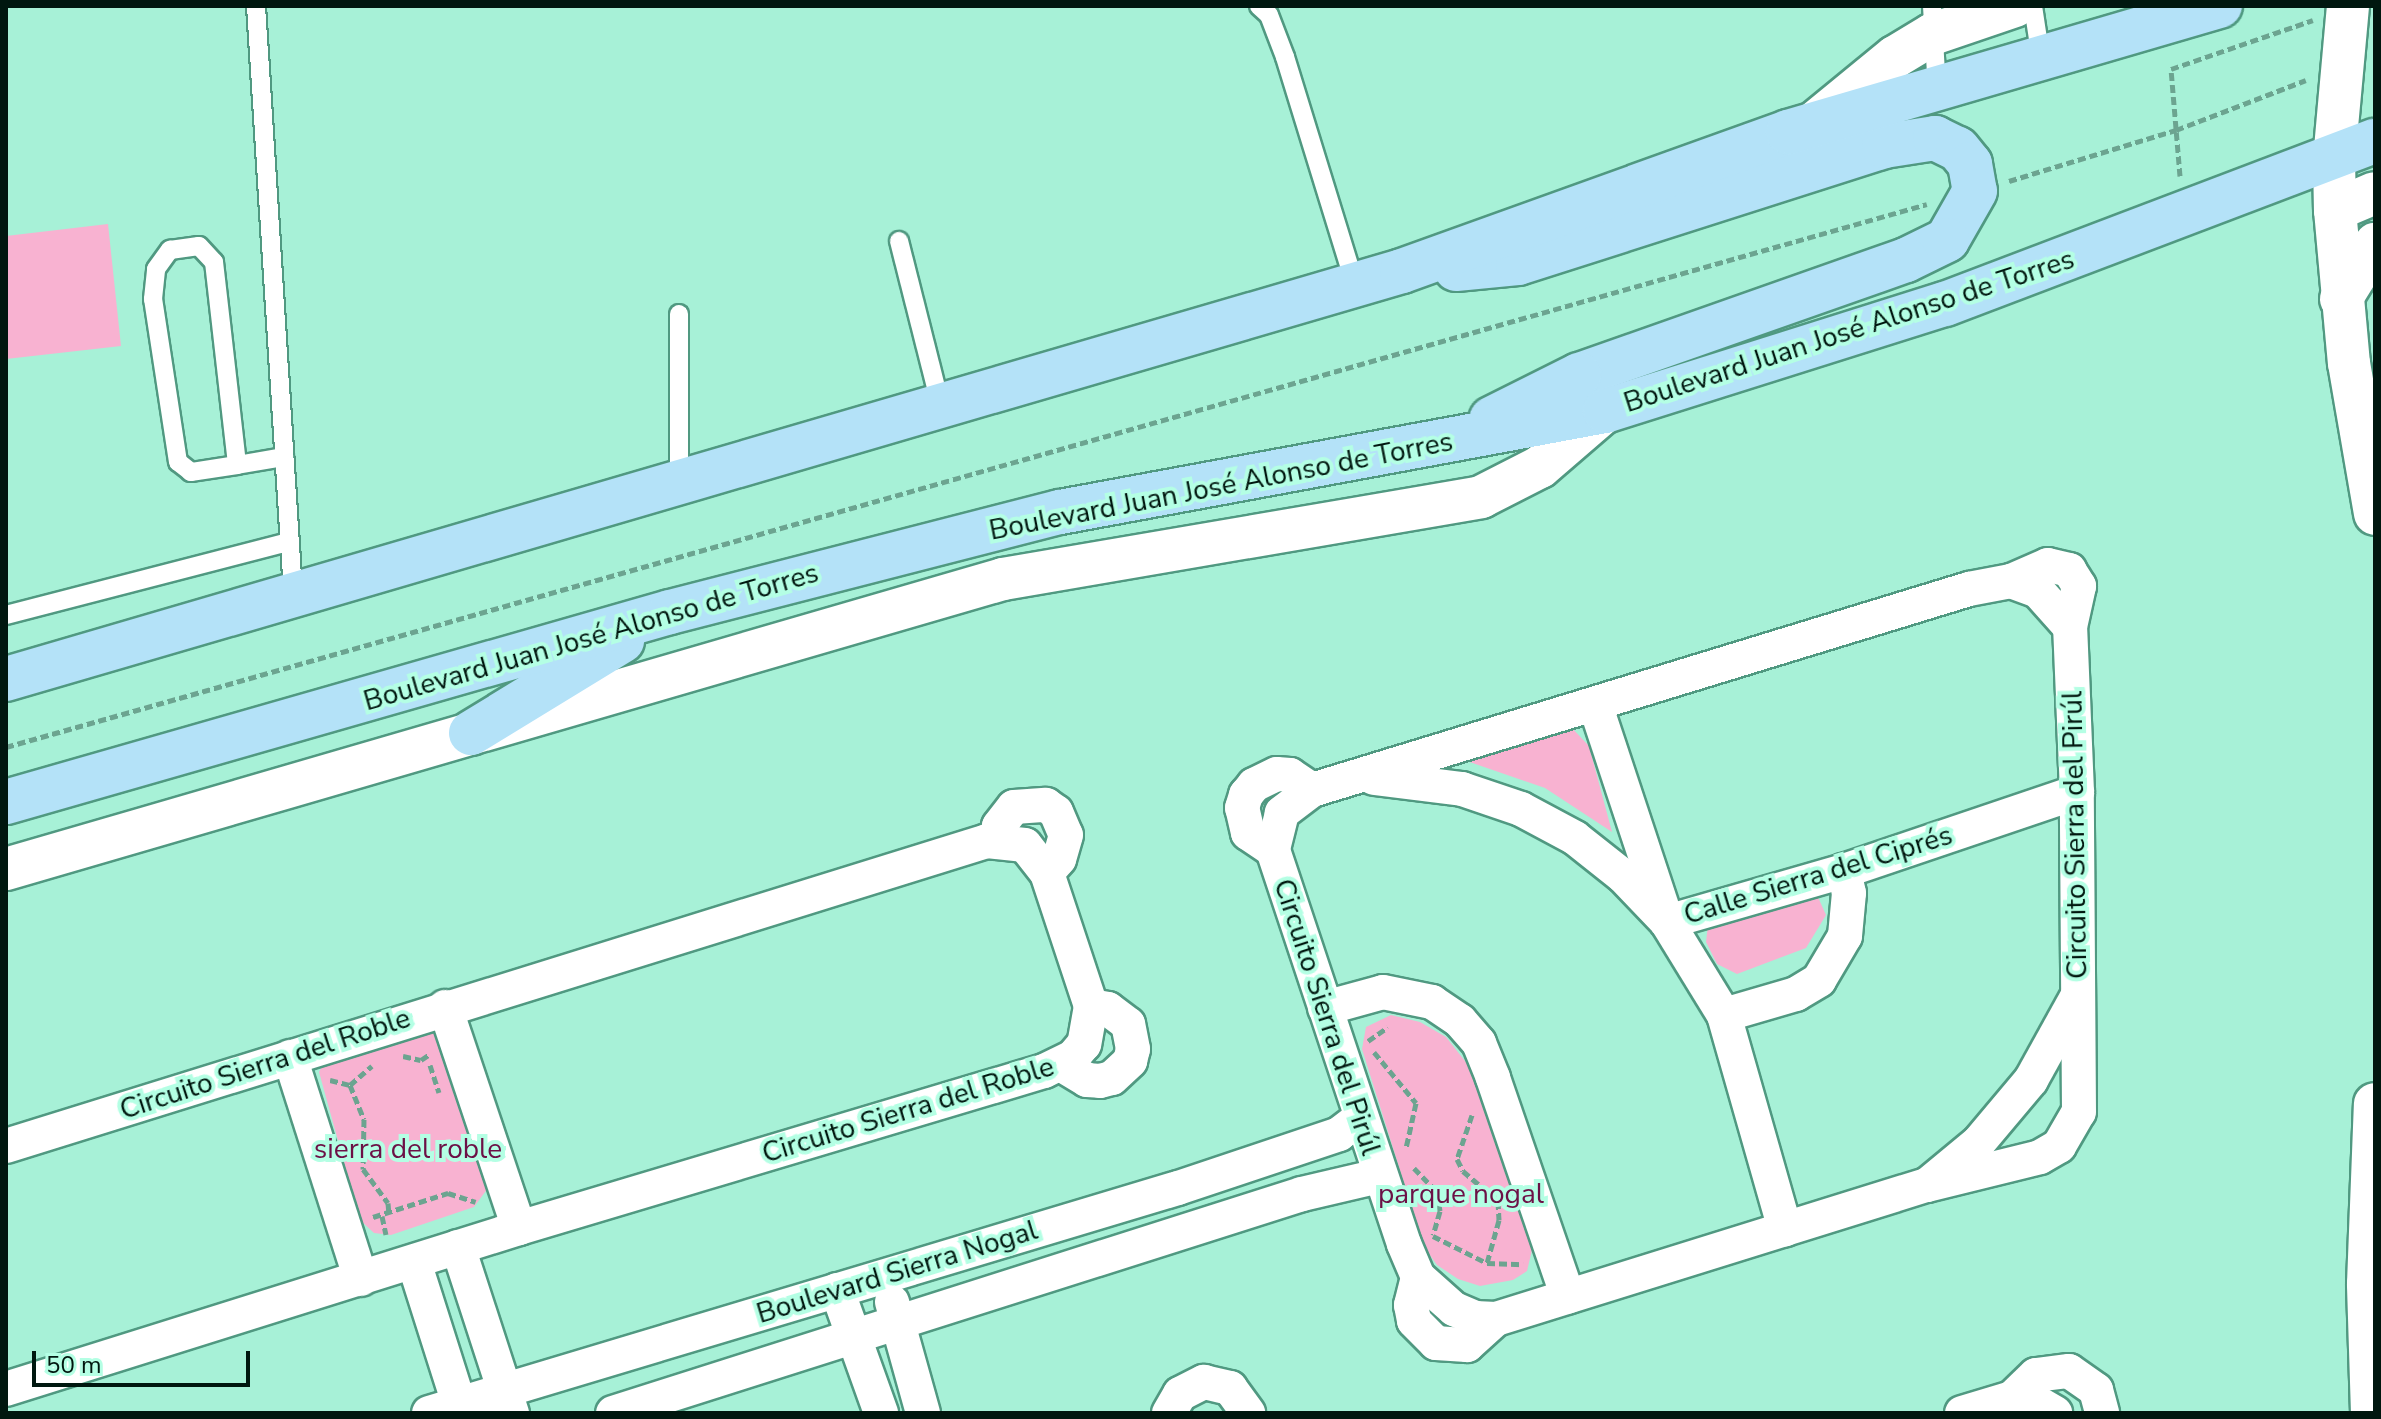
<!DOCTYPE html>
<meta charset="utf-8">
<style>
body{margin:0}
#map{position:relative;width:2381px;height:1419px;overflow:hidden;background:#a7f1d7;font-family:"Nunito Sans",sans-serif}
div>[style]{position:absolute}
.green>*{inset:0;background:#f8b2d1}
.path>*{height:5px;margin-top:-2.5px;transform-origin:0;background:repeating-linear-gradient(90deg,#6ca490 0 8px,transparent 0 12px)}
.roads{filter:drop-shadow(2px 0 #509981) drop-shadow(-2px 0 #509981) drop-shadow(0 2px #509981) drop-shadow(0 -2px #509981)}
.service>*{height:18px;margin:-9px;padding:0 9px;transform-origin:9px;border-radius:9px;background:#fff}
.minor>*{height:34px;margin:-17px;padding:0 17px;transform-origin:17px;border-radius:17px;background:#fff}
.tertiary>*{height:42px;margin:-21px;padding:0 21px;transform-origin:21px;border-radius:21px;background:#fff}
.primary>*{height:44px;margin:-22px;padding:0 22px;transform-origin:22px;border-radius:22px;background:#b4e2f8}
span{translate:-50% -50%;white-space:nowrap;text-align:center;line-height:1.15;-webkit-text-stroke:8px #b4ffe4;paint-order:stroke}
.street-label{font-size:28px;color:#00170f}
.park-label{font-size:28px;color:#6c1146}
.frame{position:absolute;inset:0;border:8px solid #00170f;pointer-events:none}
.scale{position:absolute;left:32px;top:1351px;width:218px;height:36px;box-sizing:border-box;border:4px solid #00170f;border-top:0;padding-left:10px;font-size:24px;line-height:28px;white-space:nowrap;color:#00170f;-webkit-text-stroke:6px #b4ffe4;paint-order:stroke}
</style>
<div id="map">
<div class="green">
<i style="clip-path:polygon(108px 224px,121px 346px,6px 359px,6px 236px)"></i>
<i style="clip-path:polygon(1571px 727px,1589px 746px,1612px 832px,1545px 788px,1458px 758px)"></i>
<i style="clip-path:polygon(1817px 895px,1826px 915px,1806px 948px,1737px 974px,1717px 964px,1706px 942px,1708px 925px)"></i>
<i style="clip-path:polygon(1391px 1015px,1420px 1022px,1446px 1037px,1476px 1075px,1532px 1250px,1527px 1271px,1513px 1280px,1480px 1286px,1458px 1279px,1437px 1265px,1424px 1247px,1362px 1049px,1366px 1027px)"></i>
<i style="clip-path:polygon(434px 1030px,442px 1036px,488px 1188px,474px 1207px,391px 1235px,374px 1233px,360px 1220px,319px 1072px,323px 1065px)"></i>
</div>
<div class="path">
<i style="left:2180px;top:176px;width:107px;rotate:-94.8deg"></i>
<i style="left:2171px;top:69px;width:150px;rotate:-19deg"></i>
<i style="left:2009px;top:181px;width:175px;rotate:-17deg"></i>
<i style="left:2176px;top:130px;width:139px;rotate:-21deg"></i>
<i style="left:6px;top:747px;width:1996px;rotate:-15.78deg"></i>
<i style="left:1368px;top:1041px;width:24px;rotate:-35deg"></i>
<i style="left:1374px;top:1052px;width:66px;rotate:50.5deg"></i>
<i style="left:1416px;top:1103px;width:46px;rotate:102.5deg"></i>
<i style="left:403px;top:1056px;width:18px;rotate:13deg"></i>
<i style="left:421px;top:1060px;width:11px;rotate:-34deg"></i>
<i style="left:430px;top:1065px;width:29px;rotate:72deg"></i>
<i style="left:330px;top:1080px;width:21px;rotate:14deg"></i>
<i style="left:350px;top:1085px;width:29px;rotate:-41deg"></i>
<i style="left:350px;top:1085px;width:37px;rotate:68deg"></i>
<i style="left:364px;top:1119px;width:50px;rotate:91.1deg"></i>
<i style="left:363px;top:1169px;width:42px;rotate:53.7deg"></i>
<i style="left:388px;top:1203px;width:11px;rotate:85deg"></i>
<i style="left:1472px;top:1115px;width:46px;rotate:108.8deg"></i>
<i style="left:1457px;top:1159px;width:13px;rotate:63deg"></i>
<i style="left:1463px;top:1171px;width:46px;rotate:40.6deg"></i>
<i style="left:1498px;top:1201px;width:19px;rotate:87deg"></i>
<i style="left:1499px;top:1220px;width:45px;rotate:105.6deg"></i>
<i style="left:1414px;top:1168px;width:33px;rotate:46deg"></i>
<i style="left:1437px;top:1192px;width:19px;rotate:81deg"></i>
<i style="left:1440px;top:1211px;width:25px;rotate:106deg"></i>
<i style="left:382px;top:1216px;width:19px;rotate:78deg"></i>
<i style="left:373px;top:1217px;width:79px;rotate:-17.7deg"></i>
<i style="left:448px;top:1193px;width:29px;rotate:18deg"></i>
<i style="left:1433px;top:1236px;width:60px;rotate:26.6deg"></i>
<i style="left:1487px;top:1263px;width:36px;rotate:2deg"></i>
</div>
<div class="roads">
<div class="service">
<i style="left:256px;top:6px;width:588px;rotate:86.39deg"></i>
<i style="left:1259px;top:6px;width:13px;rotate:42deg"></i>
<i style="left:1269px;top:15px;width:45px;rotate:69.1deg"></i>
<i style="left:1285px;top:57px;width:239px;rotate:72.9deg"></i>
<i style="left:1932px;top:6px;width:84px;rotate:86.6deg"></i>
<i style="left:2033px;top:6px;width:54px;rotate:81.4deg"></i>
<i style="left:899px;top:241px;width:171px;rotate:75.8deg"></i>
<i style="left:237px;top:465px;width:47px;rotate:171.3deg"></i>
<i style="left:191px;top:472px;width:16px;rotate:-142deg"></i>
<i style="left:178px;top:462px;width:165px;rotate:-98.7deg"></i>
<i style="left:153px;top:299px;width:30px;rotate:-84deg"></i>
<i style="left:156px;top:269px;width:24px;rotate:-54deg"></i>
<i style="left:170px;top:250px;width:29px;rotate:-8deg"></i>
<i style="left:199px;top:246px;width:22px;rotate:47deg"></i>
<i style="left:214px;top:262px;width:204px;rotate:83.5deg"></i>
<i style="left:237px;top:465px;width:48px;rotate:-9.7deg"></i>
<i style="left:679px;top:480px;width:166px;rotate:-90deg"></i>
<i style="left:6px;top:615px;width:292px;rotate:-14.5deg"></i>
</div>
<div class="minor">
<i style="left:2011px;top:581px;width:40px;rotate:-23.4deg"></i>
<i style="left:2048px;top:565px;width:22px;rotate:13deg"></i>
<i style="left:2069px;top:570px;width:19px;rotate:58deg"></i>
<i style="left:2079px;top:586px;width:42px;rotate:102.4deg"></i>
<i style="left:1595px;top:704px;width:230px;rotate:71.7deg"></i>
<i style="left:1667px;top:922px;width:109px;rotate:58.5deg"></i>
<i style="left:1724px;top:1015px;width:223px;rotate:74.1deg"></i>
<i style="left:1374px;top:778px;width:89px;rotate:7.1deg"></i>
<i style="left:1462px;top:789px;width:62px;rotate:18.7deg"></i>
<i style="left:1521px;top:809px;width:61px;rotate:28.2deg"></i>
<i style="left:1575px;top:838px;width:61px;rotate:38.4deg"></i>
<i style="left:1623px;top:876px;width:64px;rotate:46.3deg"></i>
<i style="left:1667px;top:922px;width:184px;rotate:-16.1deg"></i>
<i style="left:1844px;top:871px;width:246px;rotate:-18.7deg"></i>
<i style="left:996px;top:840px;width:14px;rotate:-78deg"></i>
<i style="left:999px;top:826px;width:24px;rotate:-52deg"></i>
<i style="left:1014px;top:807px;width:32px;rotate:-4deg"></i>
<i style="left:1046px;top:805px;width:12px;rotate:35deg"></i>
<i style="left:1056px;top:812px;width:25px;rotate:67deg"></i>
<i style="left:1066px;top:835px;width:25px;rotate:106deg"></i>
<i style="left:1059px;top:859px;width:18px;rotate:131deg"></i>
<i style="left:1273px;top:850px;width:30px;rotate:-146deg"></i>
<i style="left:1248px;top:833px;width:26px;rotate:-103deg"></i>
<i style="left:1242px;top:808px;width:14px;rotate:-73deg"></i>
<i style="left:1246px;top:795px;width:13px;rotate:-51deg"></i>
<i style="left:1254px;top:785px;width:25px;rotate:-26deg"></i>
<i style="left:1277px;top:774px;width:13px;rotate:4deg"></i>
<i style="left:1290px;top:775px;width:27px;rotate:34deg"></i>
<i style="left:445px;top:1007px;width:233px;rotate:71.5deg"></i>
<i style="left:1325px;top:1008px;width:60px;rotate:-15.4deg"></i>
<i style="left:1383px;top:992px;width:50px;rotate:11.5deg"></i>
<i style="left:1432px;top:1002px;width:34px;rotate:34deg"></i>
<i style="left:1460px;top:1021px;width:29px;rotate:49deg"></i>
<i style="left:1479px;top:1043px;width:38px;rotate:68deg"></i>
<i style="left:1493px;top:1078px;width:231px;rotate:71.1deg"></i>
<i style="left:1724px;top:1015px;width:75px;rotate:-16.3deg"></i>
<i style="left:1796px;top:994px;width:27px;rotate:-31deg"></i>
<i style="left:1819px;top:980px;width:51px;rotate:-59.4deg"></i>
<i style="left:1845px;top:936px;width:43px;rotate:-84.7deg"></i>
<i style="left:1849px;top:893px;width:23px;rotate:-103deg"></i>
<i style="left:290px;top:1057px;width:233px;rotate:72.3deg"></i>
<i style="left:1062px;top:1065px;width:29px;rotate:31deg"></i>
<i style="left:1087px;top:1080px;width:13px;rotate:4deg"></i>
<i style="left:1100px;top:1081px;width:12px;rotate:-14deg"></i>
<i style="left:1112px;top:1078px;width:25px;rotate:-43deg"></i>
<i style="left:1130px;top:1061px;width:12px;rotate:-76deg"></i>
<i style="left:1133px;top:1049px;width:25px;rotate:-101deg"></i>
<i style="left:1128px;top:1024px;width:25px;rotate:-143deg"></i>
<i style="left:1108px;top:1009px;width:17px;rotate:-170deg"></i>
<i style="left:6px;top:1146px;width:1027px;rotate:-17.27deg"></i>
<i style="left:987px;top:841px;width:38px;rotate:6deg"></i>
<i style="left:1025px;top:845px;width:36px;rotate:52deg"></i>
<i style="left:1047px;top:873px;width:140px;rotate:71.7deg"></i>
<i style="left:1091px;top:1006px;width:39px;rotate:100deg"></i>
<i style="left:1084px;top:1044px;width:17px;rotate:130deg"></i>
<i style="left:1073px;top:1057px;width:32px;rotate:154deg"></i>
<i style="left:1044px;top:1071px;width:548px;rotate:163.35deg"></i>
<i style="left:519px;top:1228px;width:538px;rotate:162.58deg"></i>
<i style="left:1927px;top:1185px;width:116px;rotate:-13.9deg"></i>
<i style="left:2040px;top:1157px;width:22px;rotate:-30deg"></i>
<i style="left:2059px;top:1146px;width:39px;rotate:-60deg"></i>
<i style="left:2079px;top:1112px;width:320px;rotate:-90.4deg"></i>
<i style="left:2077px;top:792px;width:165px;rotate:-92.4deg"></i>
<i style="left:2070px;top:627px;width:48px;rotate:-131.6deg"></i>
<i style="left:2038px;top:591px;width:29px;rotate:-160deg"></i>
<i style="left:2011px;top:581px;width:43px;rotate:169.2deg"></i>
<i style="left:1969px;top:589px;width:687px;rotate:162.99deg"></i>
<i style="left:1312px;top:790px;width:38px;rotate:143deg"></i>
<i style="left:1282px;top:813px;width:38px;rotate:104deg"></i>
<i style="left:1273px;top:850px;width:415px;rotate:71.6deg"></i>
<i style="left:1404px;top:1244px;width:36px;rotate:67deg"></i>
<i style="left:1418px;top:1277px;width:48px;rotate:41.6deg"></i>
<i style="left:1454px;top:1309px;width:23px;rotate:23deg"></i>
<i style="left:1475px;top:1318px;width:21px;rotate:3deg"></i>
<i style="left:1496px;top:1319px;width:451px;rotate:-17.3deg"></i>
<i style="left:1927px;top:1185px;width:67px;rotate:-39.6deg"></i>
<i style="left:1979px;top:1142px;width:81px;rotate:-50deg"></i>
<i style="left:2031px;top:1080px;width:95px;rotate:-61deg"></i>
<i style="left:458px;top:1247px;width:175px;rotate:72deg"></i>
<i style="left:414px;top:1262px;width:158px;rotate:72.4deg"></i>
<i style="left:1418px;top:1277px;width:29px;rotate:104deg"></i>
<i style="left:1411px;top:1305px;width:16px;rotate:79deg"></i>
<i style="left:1414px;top:1321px;width:31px;rotate:45deg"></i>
<i style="left:1436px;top:1343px;width:31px;rotate:4deg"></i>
<i style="left:1467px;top:1345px;width:39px;rotate:-42deg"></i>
<i style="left:837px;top:1290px;width:131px;rotate:70.3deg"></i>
<i style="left:892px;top:1302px;width:115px;rotate:74.4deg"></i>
<i style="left:2012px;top:1398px;width:33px;rotate:-44deg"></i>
<i style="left:2036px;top:1375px;width:33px;rotate:-7deg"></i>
<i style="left:2069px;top:1371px;width:33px;rotate:35deg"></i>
<i style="left:2096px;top:1390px;width:24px;rotate:75deg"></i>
<i style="left:429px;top:1413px;width:782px;rotate:-16.72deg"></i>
<i style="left:1178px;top:1188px;width:170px;rotate:-18.5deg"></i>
<i style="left:1339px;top:1134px;width:26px;rotate:-37deg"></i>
<i style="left:613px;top:1413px;width:723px;rotate:-17.63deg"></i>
<i style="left:1302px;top:1194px;width:79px;rotate:-13.2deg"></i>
<i style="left:1169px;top:1413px;width:22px;rotate:-60deg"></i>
<i style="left:1180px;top:1394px;width:27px;rotate:-27deg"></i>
<i style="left:1204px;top:1382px;width:27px;rotate:13deg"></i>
<i style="left:1230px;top:1388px;width:31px;rotate:54deg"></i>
<i style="left:1962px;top:1413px;width:52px;rotate:-16.7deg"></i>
<i style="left:2012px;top:1398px;width:19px;rotate:3deg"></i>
<i style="left:2031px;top:1399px;width:28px;rotate:30deg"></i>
</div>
<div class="tertiary">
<i style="left:2348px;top:6px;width:154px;rotate:95.2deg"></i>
<i style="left:2334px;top:159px;width:51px;rotate:88.9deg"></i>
<i style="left:2335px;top:210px;width:154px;rotate:84.8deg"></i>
<i style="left:2349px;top:363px;width:153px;rotate:80.2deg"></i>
<i style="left:1813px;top:124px;width:106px;rotate:-39.3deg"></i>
<i style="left:1895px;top:57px;width:44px;rotate:-31.2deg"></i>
<i style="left:1933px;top:34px;width:87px;rotate:-18.9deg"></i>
<i style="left:2335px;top:210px;width:43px;rotate:-23deg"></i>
<i style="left:2341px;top:299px;width:65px;rotate:-58.3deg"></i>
<i style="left:6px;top:869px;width:1038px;rotate:-16.22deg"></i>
<i style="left:1003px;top:579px;width:485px;rotate:-9.7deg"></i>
<i style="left:1481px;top:497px;width:66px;rotate:-27deg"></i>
<i style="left:1540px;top:467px;width:86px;rotate:-40.7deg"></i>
<i style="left:2372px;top:1413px;width:129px;rotate:-91.8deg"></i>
<i style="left:2368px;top:1284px;width:180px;rotate:-87.8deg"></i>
</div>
<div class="primary">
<i style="left:1456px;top:269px;width:62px;rotate:-5.5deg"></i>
<i style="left:1518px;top:263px;width:384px;rotate:-17.7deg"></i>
<i style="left:1884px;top:146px;width:52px;rotate:-8.9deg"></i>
<i style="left:1935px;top:138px;width:25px;rotate:26deg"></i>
<i style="left:1958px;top:149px;width:19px;rotate:51deg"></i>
<i style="left:1970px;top:164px;width:27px;rotate:80deg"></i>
<i style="left:1975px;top:191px;width:56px;rotate:119.7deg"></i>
<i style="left:1947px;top:240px;width:46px;rotate:154deg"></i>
<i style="left:1906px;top:260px;width:347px;rotate:160.6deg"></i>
<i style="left:1579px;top:375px;width:98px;rotate:153.4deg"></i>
<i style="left:6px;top:679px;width:1454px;rotate:-16.29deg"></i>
<i style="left:1402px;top:271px;width:410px;rotate:-19.8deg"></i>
<i style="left:1788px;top:132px;width:450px;rotate:-16.3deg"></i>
<i style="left:471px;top:733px;width:177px;rotate:-31.4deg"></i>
<i style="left:6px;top:802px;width:691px;rotate:-15.97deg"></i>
<i style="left:670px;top:612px;width:403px;rotate:-14.4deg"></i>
<i style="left:1060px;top:512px;width:554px;rotate:-10.5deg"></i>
<i style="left:1605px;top:411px;width:356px;rotate:-17.5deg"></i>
<i style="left:1945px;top:304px;width:460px;rotate:-20.8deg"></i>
</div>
</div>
<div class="street-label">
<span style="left:1849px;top:331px;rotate:-18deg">Boulevard Juan José Alonso de Torres</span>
<span style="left:1221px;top:486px;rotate:-11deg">Boulevard Juan José Alonso de Torres</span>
<span style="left:591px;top:637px;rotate:-16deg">Boulevard Juan José Alonso de Torres</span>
<span style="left:2075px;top:835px;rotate:-91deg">Circuito Sierra del Pirúl</span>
<span style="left:1818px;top:875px;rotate:-17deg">Calle Sierra del Ciprés</span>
<span style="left:1327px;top:1017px;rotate:72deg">Circuito Sierra del Pirúl</span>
<span style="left:265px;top:1064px;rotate:-18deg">Circuito Sierra del Roble</span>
<span style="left:908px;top:1110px;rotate:-17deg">Circuito Sierra del Roble</span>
<span style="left:897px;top:1272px;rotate:-17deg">Boulevard Sierra Nogal</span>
</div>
<div class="park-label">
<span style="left:408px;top:1149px">sierra del roble</span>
<span style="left:1461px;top:1194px">parque nogal</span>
</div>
<div class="frame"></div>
<div class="scale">50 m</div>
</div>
